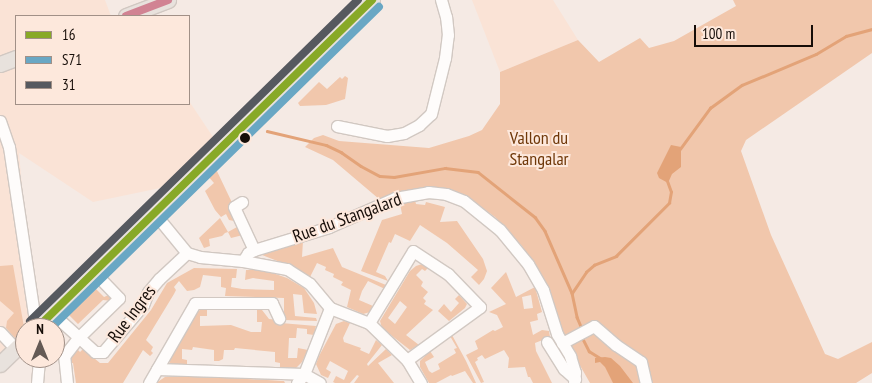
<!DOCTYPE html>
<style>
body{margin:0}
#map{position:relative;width:872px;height:383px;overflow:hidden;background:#f5eae4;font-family:"PT Sans Narrow",sans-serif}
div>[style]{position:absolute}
.built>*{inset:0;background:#fae3d6}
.green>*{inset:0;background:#f1c7ac}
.water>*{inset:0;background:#e3a378}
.stream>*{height:2.5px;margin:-1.25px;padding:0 1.25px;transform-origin:1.25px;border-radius:1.25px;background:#e3a378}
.roads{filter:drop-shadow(1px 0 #d1c8c2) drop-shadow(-1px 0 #d1c8c2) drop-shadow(0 1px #d1c8c2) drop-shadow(0 -1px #d1c8c2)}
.minor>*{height:11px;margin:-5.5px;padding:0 5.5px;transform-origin:5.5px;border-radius:5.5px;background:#fefcfb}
.major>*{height:15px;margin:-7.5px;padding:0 7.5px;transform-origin:7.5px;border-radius:7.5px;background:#e8e2dd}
.bus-1>*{height:8px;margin:-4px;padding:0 4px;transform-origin:4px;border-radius:4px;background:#88a927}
.bus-2>*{height:8px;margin:-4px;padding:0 4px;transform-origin:4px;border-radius:4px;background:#69a7c4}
.bus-3>*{height:8px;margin:-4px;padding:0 4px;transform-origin:4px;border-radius:4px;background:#56595f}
.bus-4>*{height:8px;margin:-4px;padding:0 4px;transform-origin:4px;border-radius:4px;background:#d18393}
.dots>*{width:14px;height:14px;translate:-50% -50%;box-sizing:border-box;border:2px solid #fde8dc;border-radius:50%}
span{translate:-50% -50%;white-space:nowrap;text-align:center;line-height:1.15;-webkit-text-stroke:4px #fde8dc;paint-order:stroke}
.park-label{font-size:18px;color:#6f3708}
.street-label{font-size:18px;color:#160d08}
.legend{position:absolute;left:15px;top:15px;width:175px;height:90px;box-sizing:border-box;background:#fde8dc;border:1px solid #a19087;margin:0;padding:6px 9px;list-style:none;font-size:15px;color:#160d08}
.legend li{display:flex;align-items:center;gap:10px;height:25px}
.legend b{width:25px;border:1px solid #a19087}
.north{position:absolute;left:15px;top:318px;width:50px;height:50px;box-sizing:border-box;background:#fde8dc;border:1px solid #a19087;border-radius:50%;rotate:0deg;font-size:14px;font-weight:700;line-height:20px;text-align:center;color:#160d08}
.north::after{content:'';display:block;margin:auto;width:18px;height:22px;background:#645a55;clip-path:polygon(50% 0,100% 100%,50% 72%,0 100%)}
.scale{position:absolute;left:694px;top:25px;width:119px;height:22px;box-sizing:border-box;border:2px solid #160d08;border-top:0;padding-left:6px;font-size:15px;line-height:18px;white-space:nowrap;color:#160d08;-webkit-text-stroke:4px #fde8dc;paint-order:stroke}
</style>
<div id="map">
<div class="built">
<i style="clip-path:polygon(0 0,105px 0,111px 16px,16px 16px,16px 104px,189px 104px,189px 101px,213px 137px,165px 187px,93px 202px,19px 153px,28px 253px,40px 315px,0 354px)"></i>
<i style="clip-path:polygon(472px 0,553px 0,578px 40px,500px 72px)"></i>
</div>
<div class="green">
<i style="clip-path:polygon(733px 0,872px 0,872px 53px,746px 140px,741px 151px,771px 235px,825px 354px,838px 359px,872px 342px,872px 373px,856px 383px,590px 383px,558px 327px,540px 275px,522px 246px,495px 217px,476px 203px,450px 190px,409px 190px,379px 199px,333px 160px,305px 147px,314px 138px,323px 135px,339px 141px,429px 148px,469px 136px,482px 130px,500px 104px,500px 72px,578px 40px,599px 62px,640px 38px,649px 48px,674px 41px,736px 6px)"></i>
<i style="clip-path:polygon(345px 76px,348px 78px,345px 99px,326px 105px,300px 106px,298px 103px,319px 82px,327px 89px,340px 77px,342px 79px)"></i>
<i style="clip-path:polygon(215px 167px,247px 234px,231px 238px,228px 232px,225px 233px,222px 236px,209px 239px,210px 246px,204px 248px,199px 238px,220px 218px,228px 232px,237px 227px,234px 221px,229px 220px,226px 214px,221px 217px,215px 210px,205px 191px,214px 183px,207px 175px)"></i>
<i style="clip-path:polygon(415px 200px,416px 204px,425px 205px,426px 202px,445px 207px,440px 222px,457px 221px,483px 259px,487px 271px,484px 279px,479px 285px,471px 277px,478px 270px,447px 243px,420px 225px,410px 241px,395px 234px,391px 243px,389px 242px,376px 272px,385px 276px,388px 281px,361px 271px,382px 220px,402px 214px,400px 204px)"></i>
<i style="clip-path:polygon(303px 241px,302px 257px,333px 248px,342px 267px,386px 285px,385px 289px,368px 281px,362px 291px,359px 300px,373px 306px,370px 312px,363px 314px,347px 307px,351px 290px,341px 285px,343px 282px,333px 277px,334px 274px,325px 270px,326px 267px,317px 263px,310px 277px,298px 269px,262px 255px,262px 252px)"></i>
<i style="clip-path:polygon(evenodd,422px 264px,429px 267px,425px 271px,422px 269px,416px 275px,423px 282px,421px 286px,428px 292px,423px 298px,426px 301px,424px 304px,433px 310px,406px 335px,419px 345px,410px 350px,382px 328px,380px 321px,410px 271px,416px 266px,422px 264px,400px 301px,407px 307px,395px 324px,388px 318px,400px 301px)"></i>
<i style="clip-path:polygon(13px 265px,24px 327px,15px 338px,6px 328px,7px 321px,14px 313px,0 301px,0 266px)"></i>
<i style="clip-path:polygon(194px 268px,237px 269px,236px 278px,232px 278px,231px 287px,242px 289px,274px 290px,274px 281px,253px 278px,245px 280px,246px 270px,264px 270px,287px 278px,304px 288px,314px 303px,317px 314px,304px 313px,302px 295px,293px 294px,295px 316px,316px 318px,317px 321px,284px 320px,284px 298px,225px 296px,226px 288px,221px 287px,221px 277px,203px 275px,200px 287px,194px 290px,187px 291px,179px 281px,174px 287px,176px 290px,174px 294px,146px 340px,153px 347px,151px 351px,153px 353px,150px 356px,143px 350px,123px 383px,76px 383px,73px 363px,67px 364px,76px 348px,80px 352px,83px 349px,100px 363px,108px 363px,151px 310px,167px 283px)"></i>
<i style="clip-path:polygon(evenodd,506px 272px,516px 297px,535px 287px,542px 312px,537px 314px,538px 320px,530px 322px,533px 335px,542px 330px,549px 331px,550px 337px,535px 343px,536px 351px,552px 383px,533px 383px,530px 377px,528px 377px,525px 367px,508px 368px,509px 358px,504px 350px,485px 359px,482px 355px,477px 358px,478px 360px,475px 362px,484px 382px,481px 383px,466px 355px,478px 349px,475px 341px,493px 330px,495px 331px,503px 327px,497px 315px,489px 312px,506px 304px,491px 288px,506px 272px,531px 295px,533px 308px,524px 309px,522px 297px,531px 295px)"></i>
<i style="clip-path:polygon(96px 289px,104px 297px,111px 294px,112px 301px,103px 300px,78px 324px,69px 315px)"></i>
<i style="clip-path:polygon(459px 295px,467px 304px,465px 308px,449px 321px,438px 311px,444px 304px,451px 312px,459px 303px,455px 299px)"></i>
<i style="clip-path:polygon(207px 307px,207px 316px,200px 316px,200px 326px,231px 325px,251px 332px,261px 332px,262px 322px,257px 322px,257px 310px,262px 310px,269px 319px,278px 320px,281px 323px,316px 326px,314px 335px,307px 334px,307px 329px,297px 328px,296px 338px,289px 338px,288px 358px,297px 358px,298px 348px,308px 350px,302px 362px,296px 368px,280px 369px,280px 363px,275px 362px,275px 352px,235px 348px,234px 350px,224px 350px,223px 359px,219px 361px,214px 361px,214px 350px,193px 347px,192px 350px,182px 349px,182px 359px,187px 360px,187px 364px,173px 365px,169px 362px,198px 311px)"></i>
<i style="clip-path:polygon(344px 321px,350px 323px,343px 338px,344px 342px,361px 348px,360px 350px,369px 354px,376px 340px,382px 345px,367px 364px,368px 366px,386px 349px,392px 355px,378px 363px,394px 383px,354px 383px,359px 376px,357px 375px,350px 383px,335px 383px,333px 382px,336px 376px,344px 380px,348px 371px,330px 361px,326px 369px,331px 372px,328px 378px,321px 375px,316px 364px,319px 356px,336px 324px)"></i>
<i style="clip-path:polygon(452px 335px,466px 361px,476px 383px,473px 383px,465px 371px,452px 376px,451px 375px,436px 383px,429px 383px,420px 367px,420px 361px,430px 351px,434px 357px,425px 362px,429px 371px,432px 373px,440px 369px,438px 364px,456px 353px,454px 349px,457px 348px,450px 336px)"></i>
<i style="clip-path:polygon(195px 376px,284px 381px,285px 383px,156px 383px,165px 377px)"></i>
</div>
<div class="water">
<i style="clip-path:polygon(671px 145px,681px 147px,681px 167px,672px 174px,668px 183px,659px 178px,657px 173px)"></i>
<i style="clip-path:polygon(605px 357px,611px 358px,620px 366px,633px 383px,613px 383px,605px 367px,600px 362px,595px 363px,595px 358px)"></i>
</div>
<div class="stream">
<i style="left:267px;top:131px;width:61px;rotate:13.3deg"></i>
<i style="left:326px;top:145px;width:17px;rotate:25deg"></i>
<i style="left:341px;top:152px;width:24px;rotate:35deg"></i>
<i style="left:361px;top:166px;width:21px;rotate:28deg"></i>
<i style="left:380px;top:176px;width:14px;rotate:4deg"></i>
<i style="left:394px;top:177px;width:52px;rotate:-10deg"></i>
<i style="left:445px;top:168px;width:33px;rotate:7deg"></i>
<i style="left:478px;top:172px;width:73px;rotate:38.3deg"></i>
<i style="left:535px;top:217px;width:17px;rotate:54deg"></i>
<i style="left:545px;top:231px;width:68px;rotate:66.5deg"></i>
<i style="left:572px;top:293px;width:25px;rotate:78deg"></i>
<i style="left:577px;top:317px;width:13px;rotate:67deg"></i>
<i style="left:680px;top:149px;width:51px;rotate:-53.8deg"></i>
<i style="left:710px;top:108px;width:39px;rotate:-36deg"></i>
<i style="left:742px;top:85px;width:80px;rotate:-22.7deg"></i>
<i style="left:816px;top:54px;width:35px;rotate:-31deg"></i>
<i style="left:846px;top:36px;width:27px;rotate:-15deg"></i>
<i style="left:572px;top:293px;width:25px;rotate:-56deg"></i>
<i style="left:586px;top:272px;width:11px;rotate:-41deg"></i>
<i style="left:594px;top:265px;width:24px;rotate:-22deg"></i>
<i style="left:616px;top:256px;width:75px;rotate:-45deg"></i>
<i style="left:669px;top:203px;width:11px;rotate:-80deg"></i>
<i style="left:671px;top:192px;width:12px;rotate:-110deg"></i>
<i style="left:582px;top:337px;width:16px;rotate:63deg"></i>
<i style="left:589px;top:351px;width:15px;rotate:32deg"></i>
</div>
<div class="roads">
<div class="minor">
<i style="left:0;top:121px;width:28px;rotate:71deg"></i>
<i style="left:9px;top:147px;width:183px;rotate:81.5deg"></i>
<i style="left:337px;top:126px;width:51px;rotate:11.3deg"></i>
<i style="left:387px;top:136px;width:17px;rotate:-10deg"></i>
<i style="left:404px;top:133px;width:17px;rotate:-28deg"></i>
<i style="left:419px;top:125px;width:16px;rotate:-43deg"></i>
<i style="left:431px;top:114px;width:58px;rotate:-76deg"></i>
<i style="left:445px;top:58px;width:23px;rotate:-83deg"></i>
<i style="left:448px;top:35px;width:18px;rotate:-96deg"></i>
<i style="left:446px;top:17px;width:18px;rotate:-106deg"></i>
<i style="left:242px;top:202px;width:9px;rotate:148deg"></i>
<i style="left:234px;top:207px;width:47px;rotate:65.1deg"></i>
<i style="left:155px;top:214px;width:50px;rotate:50.6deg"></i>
<i style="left:187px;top:253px;width:14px;rotate:17deg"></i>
<i style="left:200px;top:257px;width:43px;rotate:5.3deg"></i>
<i style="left:243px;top:261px;width:9px;rotate:-58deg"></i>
<i style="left:248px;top:253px;width:7px;rotate:-27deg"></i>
<i style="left:254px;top:250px;width:78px;rotate:-17deg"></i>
<i style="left:329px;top:227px;width:72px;rotate:-23.7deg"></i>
<i style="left:395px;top:198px;width:34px;rotate:-10deg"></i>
<i style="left:428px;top:192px;width:18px;rotate:6deg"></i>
<i style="left:446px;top:194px;width:19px;rotate:21deg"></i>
<i style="left:464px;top:201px;width:46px;rotate:38.9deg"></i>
<i style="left:500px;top:230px;width:44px;rotate:50.5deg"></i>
<i style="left:528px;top:264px;width:30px;rotate:60deg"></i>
<i style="left:543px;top:290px;width:46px;rotate:72.3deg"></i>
<i style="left:557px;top:334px;width:26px;rotate:59deg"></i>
<i style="left:570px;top:356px;width:17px;rotate:73deg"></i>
<i style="left:575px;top:372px;width:11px;rotate:95deg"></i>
<i style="left:243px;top:261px;width:45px;rotate:10.3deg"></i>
<i style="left:287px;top:269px;width:27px;rotate:33deg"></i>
<i style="left:310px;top:284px;width:31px;rotate:50deg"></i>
<i style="left:330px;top:308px;width:42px;rotate:21deg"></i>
<i style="left:369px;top:323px;width:53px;rotate:44.2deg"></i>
<i style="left:407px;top:360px;width:27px;rotate:59deg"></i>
<i style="left:52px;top:313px;width:58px;rotate:42.2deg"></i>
<i style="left:95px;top:352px;width:8px"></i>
<i style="left:103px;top:352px;width:62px;rotate:-49.6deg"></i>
<i style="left:143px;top:305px;width:14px;rotate:-69deg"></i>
<i style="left:148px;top:292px;width:17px;rotate:-50deg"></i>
<i style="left:159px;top:279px;width:38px;rotate:-43deg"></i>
<i style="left:369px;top:323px;width:84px;rotate:-58.6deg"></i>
<i style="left:413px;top:251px;width:42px;rotate:33.3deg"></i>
<i style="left:448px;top:274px;width:46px;rotate:45.9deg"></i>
<i style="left:480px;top:307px;width:90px;rotate:144deg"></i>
<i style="left:0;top:332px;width:23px;rotate:47deg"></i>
<i style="left:547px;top:342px;width:32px;rotate:58deg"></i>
<i style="left:564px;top:369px;width:15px;rotate:42deg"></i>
<i style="left:562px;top:343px;width:36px;rotate:-28deg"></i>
<i style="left:594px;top:326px;width:29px;rotate:41deg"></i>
<i style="left:616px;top:345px;width:30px;rotate:34deg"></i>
<i style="left:641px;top:362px;width:22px;rotate:77deg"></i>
<i style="left:157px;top:369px;width:147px;rotate:1.9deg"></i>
<i style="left:304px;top:374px;width:18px;rotate:29deg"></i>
<i style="left:37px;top:383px;width:25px;rotate:-85deg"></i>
<i style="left:67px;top:383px;width:27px;rotate:-96deg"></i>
<i style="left:64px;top:356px;width:23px;rotate:-52deg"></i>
<i style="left:78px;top:338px;width:57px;rotate:-44.3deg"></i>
<i style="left:119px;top:298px;width:36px;rotate:-134deg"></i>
<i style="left:149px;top:383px;width:92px;rotate:-60.1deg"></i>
<i style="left:195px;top:303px;width:77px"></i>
<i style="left:272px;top:303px;width:17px;rotate:65deg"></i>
<i style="left:297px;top:383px;width:11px;rotate:-52deg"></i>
<i style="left:304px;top:374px;width:71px;rotate:-68.5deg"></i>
</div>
<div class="major">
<i style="left:126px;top:16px;width:45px;rotate:-20.9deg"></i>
<i style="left:0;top:64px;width:17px;rotate:-21deg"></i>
<i style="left:37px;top:328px;width:469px;rotate:-44.4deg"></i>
<i style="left:0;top:364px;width:35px;rotate:-44deg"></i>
</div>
</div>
<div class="bus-1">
<i style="left:37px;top:328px;width:469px;rotate:-44.4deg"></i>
</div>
<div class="bus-2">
<i style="left:51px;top:328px;width:459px;rotate:-44.4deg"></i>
</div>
<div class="bus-3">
<i style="left:30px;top:321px;width:459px;rotate:-44.4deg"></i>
</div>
<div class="bus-4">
<i style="left:126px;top:16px;width:45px;rotate:-20.9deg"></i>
</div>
<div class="dots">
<i style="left:245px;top:138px;background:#160d08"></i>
</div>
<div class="park-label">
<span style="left:539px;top:149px">Vallon du<br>Stangalar</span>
</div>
<div class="street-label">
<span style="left:347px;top:218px;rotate:-20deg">Rue du Stangalard</span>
<span style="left:132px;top:314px;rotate:-53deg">Rue Ingres</span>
</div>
<ul class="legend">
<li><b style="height:6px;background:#88a927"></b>16</li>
<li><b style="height:6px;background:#69a7c4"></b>S71</li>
<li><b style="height:6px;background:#56595f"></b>31</li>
</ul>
<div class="north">N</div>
<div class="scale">100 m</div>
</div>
